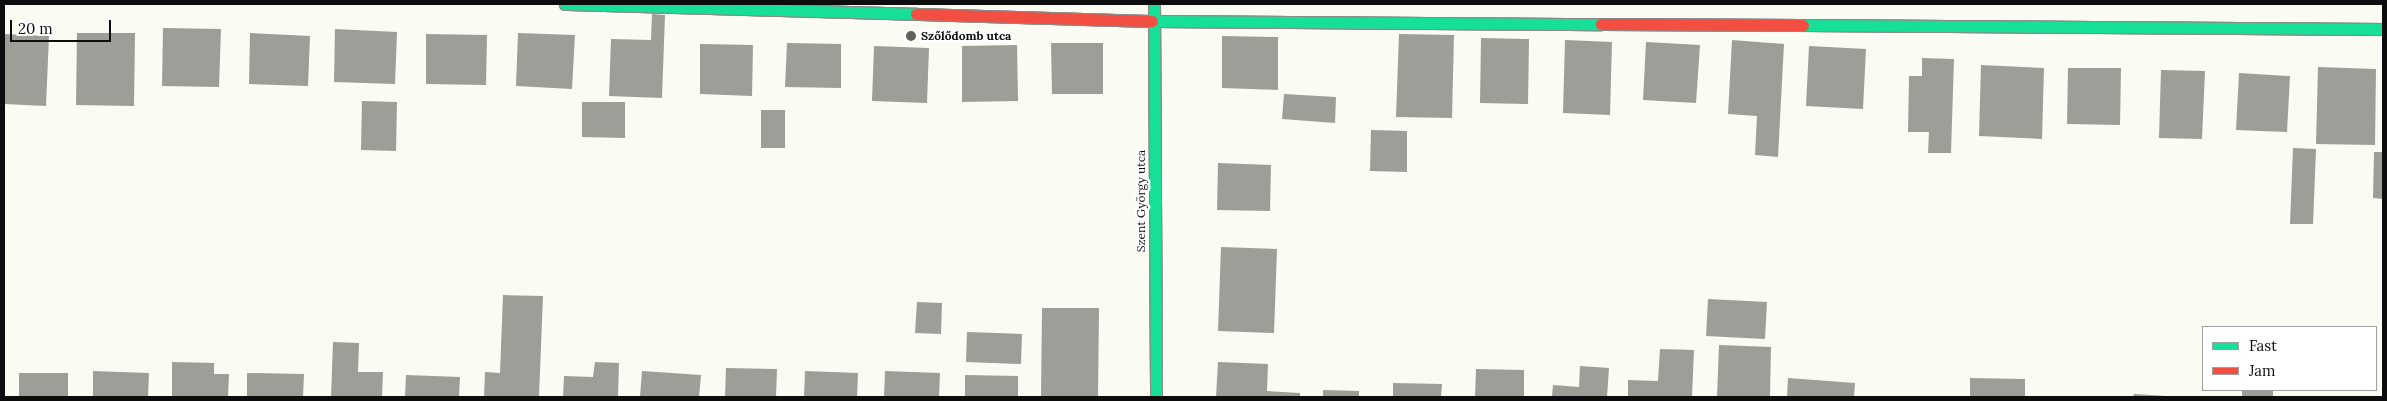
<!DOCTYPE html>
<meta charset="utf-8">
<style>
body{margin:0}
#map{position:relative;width:2387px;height:401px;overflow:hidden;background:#fafbf2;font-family:Lora,serif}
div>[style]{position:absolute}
.building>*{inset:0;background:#9e9e98}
.roads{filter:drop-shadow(1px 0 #8a8b87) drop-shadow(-1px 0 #8a8b87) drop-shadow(0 1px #8a8b87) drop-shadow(0 -1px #8a8b87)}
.fast>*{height:11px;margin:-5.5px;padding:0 5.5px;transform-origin:5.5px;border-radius:5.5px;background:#16e098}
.jam>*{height:11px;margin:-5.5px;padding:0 5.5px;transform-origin:5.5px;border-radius:5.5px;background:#f24e42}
.dots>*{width:14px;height:14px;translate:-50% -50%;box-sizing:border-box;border:2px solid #fff;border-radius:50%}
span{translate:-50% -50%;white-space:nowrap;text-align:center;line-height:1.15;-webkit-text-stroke:5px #fff;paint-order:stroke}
.poi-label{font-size:12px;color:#0d0d0d;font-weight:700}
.left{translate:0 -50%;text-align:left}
.street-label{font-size:12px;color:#0d0d0d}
.frame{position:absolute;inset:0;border:5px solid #0d0d0d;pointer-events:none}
.legend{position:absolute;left:2202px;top:326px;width:175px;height:65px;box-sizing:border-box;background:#fff;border:1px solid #9e9e9e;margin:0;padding:6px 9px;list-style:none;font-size:15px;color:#0d0d0d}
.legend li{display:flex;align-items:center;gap:10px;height:25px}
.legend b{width:25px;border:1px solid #9e9e9e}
.scale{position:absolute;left:10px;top:20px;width:101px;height:22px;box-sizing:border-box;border:2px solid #0d0d0d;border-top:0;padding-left:6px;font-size:15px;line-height:18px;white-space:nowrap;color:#0d0d0d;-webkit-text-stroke:4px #fff;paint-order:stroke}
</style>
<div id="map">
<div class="building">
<i style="clip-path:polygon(652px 14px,665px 15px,662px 98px,609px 96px,611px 39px,651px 40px)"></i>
<i style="clip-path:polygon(163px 28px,221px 29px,219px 87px,162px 86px)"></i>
<i style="clip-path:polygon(335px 29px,397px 32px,395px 84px,334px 82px)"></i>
<i style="clip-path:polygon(77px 33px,135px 33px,134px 106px,76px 105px)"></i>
<i style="clip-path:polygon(250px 33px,310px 36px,308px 86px,249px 84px)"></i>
<i style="clip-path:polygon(518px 33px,575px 35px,572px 89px,516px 86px)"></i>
<i style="clip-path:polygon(4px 34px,49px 36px,46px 106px,4px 104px)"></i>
<i style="clip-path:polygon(426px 34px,487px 35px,486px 85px,426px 84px)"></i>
<i style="clip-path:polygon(1399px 34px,1454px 35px,1452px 118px,1396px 117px)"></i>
<i style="clip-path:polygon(1222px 36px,1278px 37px,1278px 90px,1222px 88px)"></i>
<i style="clip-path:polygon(1481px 38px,1529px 39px,1528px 104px,1480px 103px)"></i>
<i style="clip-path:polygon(1565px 40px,1612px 42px,1610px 115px,1563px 113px)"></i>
<i style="clip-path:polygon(1732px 40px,1784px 44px,1778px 157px,1755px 155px,1757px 116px,1728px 114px)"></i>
<i style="clip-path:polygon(1646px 42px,1700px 45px,1696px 103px,1643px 100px)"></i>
<i style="clip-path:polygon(787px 43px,841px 44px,841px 88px,785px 87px)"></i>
<i style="clip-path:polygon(1051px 43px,1103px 43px,1103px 94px,1052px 94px)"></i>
<i style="clip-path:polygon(700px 44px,753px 45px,752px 96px,700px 94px)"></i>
<i style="clip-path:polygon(1017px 45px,1018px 101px,962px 102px,962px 46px)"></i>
<i style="clip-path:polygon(874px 46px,929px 48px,927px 103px,872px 101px)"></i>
<i style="clip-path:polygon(1809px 46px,1866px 49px,1863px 109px,1806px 106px)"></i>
<i style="clip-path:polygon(1922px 58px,1954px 59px,1951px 153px,1928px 153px,1929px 132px,1908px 132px,1909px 76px,1922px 76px)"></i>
<i style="clip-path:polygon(1981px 65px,2044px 68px,2042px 139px,1979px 136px)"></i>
<i style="clip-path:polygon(2318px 67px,2376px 69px,2375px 145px,2316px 144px)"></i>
<i style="clip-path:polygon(2068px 68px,2121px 68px,2120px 125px,2067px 124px)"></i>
<i style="clip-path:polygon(2161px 70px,2205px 71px,2202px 139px,2159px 138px)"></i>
<i style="clip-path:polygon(2239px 73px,2290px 76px,2287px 132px,2236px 130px)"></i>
<i style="clip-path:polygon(1284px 94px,1336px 97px,1335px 123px,1282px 119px)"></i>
<i style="clip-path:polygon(362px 101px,397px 102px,396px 151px,361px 150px)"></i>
<i style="clip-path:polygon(582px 102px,625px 102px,625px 138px,582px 137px)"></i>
<i style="clip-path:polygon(761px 110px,785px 110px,785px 148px,761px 148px)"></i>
<i style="clip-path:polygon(1371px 130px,1407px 131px,1407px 172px,1370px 171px)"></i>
<i style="clip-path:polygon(2293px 148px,2316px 149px,2313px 224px,2290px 224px)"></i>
<i style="clip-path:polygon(2374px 152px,2383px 152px,2383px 199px,2373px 198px)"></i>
<i style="clip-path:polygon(1218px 163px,1271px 165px,1270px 211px,1217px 210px)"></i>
<i style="clip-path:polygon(1221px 247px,1277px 249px,1274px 333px,1218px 331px)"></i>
<i style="clip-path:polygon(503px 295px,543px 296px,539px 397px,484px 397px,485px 372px,500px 373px)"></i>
<i style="clip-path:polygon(1708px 299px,1767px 302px,1765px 339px,1706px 336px)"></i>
<i style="clip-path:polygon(917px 302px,942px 303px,941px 334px,915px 333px)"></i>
<i style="clip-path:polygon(1042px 308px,1099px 308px,1098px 397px,1041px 397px)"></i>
<i style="clip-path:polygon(967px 332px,1022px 334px,1021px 364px,966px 362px)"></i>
<i style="clip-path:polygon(333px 342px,359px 343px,358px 372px,383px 372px,382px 397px,331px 397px)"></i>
<i style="clip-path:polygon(1719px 345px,1771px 347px,1770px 397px,1717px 397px)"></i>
<i style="clip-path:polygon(1660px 349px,1694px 350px,1692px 397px,1628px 397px,1628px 380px,1658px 381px)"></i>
<i style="clip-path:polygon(172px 362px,214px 363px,214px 374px,229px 374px,228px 397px,172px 397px)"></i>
<i style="clip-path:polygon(595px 362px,619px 363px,618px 397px,563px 397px,564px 376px,593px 377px)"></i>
<i style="clip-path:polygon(1218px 362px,1268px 364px,1267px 391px,1300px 393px,1300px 397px,1216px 397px)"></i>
<i style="clip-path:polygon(1580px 366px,1609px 368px,1607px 397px,1552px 397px,1553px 385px,1579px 387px)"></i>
<i style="clip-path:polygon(726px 368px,777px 369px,776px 397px,725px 397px)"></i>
<i style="clip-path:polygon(1476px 369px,1524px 370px,1524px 397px,1475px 397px)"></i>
<i style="clip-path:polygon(93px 371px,149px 373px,148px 397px,93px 397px)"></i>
<i style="clip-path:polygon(642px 371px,701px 375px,699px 397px,640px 397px)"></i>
<i style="clip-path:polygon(805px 371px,858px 373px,857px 397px,804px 397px)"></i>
<i style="clip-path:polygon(885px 371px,940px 373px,939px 397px,884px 397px)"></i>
<i style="clip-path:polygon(19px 373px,68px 373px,68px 397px,19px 397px)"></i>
<i style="clip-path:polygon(247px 373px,304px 374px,303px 397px,247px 397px)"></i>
<i style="clip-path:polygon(406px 375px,460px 377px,459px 397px,405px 397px)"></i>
<i style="clip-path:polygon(965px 375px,1018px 376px,1018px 397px,965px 397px)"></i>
<i style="clip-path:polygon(1788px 378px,1855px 383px,1854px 397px,1787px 397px)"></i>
<i style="clip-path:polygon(1970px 378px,2025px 379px,2025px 397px,1970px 397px)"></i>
<i style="clip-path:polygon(1393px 383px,1442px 384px,1441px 397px,1393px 397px)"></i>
<i style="clip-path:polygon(1323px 390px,1359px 391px,1359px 397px,1323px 397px)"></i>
<i style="clip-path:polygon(2242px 390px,2273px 390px,2273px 397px,2242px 397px)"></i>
<i style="clip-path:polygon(2134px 394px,2167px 396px,2167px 397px,2133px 397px)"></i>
</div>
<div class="roads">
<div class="fast">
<i style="left:565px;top:4px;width:351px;rotate:1.6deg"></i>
<i style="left:1154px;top:4px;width:393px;rotate:89.7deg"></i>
<i style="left:1152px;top:21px;width:449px;rotate:0.4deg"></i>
<i style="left:1803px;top:25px;width:580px;rotate:0.4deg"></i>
</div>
<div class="jam">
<i style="left:916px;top:14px;width:236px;rotate:1.7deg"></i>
<i style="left:1601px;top:24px;width:202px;rotate:0.3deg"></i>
</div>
</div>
<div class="dots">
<i style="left:911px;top:36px;background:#60605d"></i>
</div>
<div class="poi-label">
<span class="left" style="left:921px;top:36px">Szőlődomb utca</span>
</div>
<div class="street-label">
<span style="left:1141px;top:201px;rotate:-90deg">Szent György utca</span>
</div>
<div class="frame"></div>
<ul class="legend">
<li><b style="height:6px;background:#16e098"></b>Fast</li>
<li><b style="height:6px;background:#f24e42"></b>Jam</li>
</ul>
<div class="scale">20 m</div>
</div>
